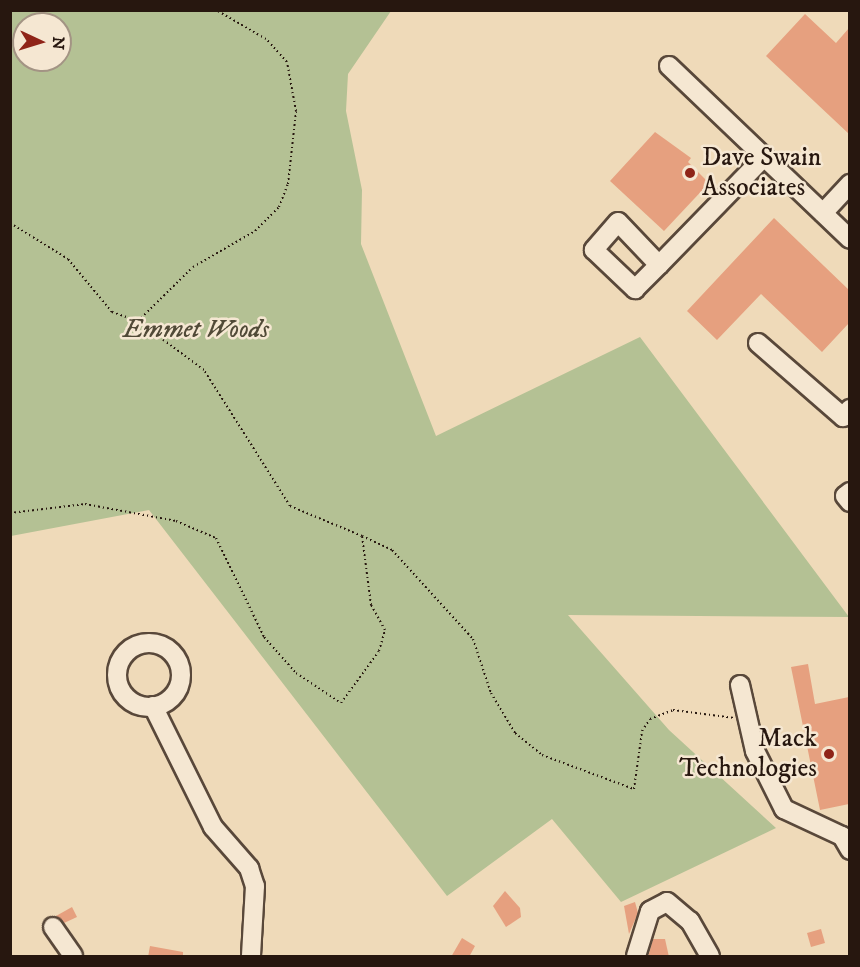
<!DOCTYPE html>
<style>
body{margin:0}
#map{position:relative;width:860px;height:967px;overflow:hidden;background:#efdab9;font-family:"IM FELL DW Pica",serif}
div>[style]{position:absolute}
.green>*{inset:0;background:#b4c194}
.building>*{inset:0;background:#e6a07f}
.path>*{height:2px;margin-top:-1px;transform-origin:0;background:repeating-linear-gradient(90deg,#27170f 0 1.5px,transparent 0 4.5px)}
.roads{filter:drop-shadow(2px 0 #59483a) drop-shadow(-2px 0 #59483a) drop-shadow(0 2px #59483a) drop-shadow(0 -2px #59483a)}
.minor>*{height:18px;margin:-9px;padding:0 9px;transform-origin:9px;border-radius:9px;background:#f5e7d2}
.minor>.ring{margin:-9px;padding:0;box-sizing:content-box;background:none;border:18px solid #f5e7d2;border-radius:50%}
.dots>*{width:16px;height:16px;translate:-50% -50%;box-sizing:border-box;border:3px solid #f5e7d2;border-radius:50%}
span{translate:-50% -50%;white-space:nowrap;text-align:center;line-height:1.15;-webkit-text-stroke:5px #f5e7d2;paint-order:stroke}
.poi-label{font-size:26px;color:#27170f}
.left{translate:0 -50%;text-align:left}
.right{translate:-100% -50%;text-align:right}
.park-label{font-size:26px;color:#514a37;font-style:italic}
.frame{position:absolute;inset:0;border:12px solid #27170f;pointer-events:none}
.north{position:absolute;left:12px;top:12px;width:60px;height:60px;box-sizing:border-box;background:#f5e7d2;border:2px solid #a39484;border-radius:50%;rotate:94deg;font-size:16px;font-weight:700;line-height:24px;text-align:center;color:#27170f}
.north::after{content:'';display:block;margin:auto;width:21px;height:27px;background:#8f2418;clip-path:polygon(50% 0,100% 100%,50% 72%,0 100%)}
</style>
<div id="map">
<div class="green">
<i style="clip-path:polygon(evenodd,11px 10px,391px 11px,348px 74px,346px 111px,362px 190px,361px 244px,436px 436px,640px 337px,849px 617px,568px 615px,669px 730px,776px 828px,621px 902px,552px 819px,447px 896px,149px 510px,11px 536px,11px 10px,24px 24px,60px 24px,60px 60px,24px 60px,24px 24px)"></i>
</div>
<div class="building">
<i style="clip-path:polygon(805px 14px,836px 43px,849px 28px,849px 134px,766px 56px)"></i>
<i style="clip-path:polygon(655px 132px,691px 158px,688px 162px,709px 183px,664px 231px,610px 181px)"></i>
<i style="clip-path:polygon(774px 218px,849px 290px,849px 323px,822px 352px,761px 294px,717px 340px,687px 311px)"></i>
<i style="clip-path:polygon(808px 664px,815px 704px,849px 697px,849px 804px,820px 810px,791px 667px)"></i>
<i style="clip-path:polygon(505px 891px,520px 908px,521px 917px,506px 927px,493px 906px)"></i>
<i style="clip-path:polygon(635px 902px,638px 913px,629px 934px,624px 906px)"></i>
<i style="clip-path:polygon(72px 907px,77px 917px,64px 923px,56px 916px)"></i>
<i style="clip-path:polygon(821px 929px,825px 943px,811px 947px,807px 933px)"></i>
<i style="clip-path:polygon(462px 938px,475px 946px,469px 957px,451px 957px)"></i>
<i style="clip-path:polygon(653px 939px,665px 939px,669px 957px,648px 957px)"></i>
<i style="clip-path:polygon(150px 946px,183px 952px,183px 957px,148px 957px)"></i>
</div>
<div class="path">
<i style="left:778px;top:10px;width:3px;rotate:72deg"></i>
<i style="left:10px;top:223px;width:68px;rotate:31.8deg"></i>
<i style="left:68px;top:259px;width:69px;rotate:50.3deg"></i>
<i style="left:112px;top:312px;width:28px;rotate:19deg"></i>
<i style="left:10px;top:513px;width:76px;rotate:-6.8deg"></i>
<i style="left:85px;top:504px;width:93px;rotate:10.6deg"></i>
<i style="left:176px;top:521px;width:43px;rotate:23deg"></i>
<i style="left:216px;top:538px;width:110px;rotate:64.1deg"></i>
<i style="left:264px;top:637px;width:48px;rotate:48.4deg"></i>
<i style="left:296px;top:673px;width:54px;rotate:33.7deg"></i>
<i style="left:341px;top:703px;width:64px;rotate:-53.8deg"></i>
<i style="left:379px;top:651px;width:22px;rotate:-74deg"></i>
<i style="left:385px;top:630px;width:29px;rotate:-119deg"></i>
<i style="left:371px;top:605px;width:70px;rotate:-97.4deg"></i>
<i style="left:362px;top:536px;width:78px;rotate:-157.4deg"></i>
<i style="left:290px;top:506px;width:161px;rotate:-122.3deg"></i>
<i style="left:204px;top:370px;width:82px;rotate:-143.4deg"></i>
<i style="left:138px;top:321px;width:77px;rotate:-44.5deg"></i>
<i style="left:193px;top:267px;width:72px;rotate:-30.1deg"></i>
<i style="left:255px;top:231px;width:34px;rotate:-45deg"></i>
<i style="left:279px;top:207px;width:25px;rotate:-69deg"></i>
<i style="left:288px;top:184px;width:73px;rotate:-83.7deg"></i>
<i style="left:296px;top:111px;width:50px;rotate:-100.4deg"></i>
<i style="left:287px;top:62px;width:31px;rotate:-132deg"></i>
<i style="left:266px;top:39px;width:58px;rotate:-149.9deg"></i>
<i style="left:362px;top:536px;width:33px;rotate:25deg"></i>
<i style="left:392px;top:550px;width:120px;rotate:47.7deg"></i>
<i style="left:473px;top:639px;width:57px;rotate:71.6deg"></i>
<i style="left:491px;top:693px;width:47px;rotate:59deg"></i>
<i style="left:515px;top:733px;width:35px;rotate:39deg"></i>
<i style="left:542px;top:755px;width:98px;rotate:20.3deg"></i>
<i style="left:634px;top:789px;width:59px;rotate:-82.1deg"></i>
<i style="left:642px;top:731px;width:14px;rotate:-56deg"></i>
<i style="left:650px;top:719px;width:25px;rotate:-21deg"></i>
<i style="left:673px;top:710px;width:62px;rotate:7.5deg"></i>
</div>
<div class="roads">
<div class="minor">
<i style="left:669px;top:66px;width:250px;rotate:43.7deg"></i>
<i style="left:823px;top:213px;width:40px;rotate:-47deg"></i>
<i style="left:659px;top:265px;width:59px;rotate:-133.6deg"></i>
<i style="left:618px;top:222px;width:37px;rotate:131deg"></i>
<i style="left:594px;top:250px;width:57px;rotate:43.6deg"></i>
<i style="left:635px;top:289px;width:34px;rotate:-45deg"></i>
<i style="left:659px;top:265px;width:151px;rotate:-45.8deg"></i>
<i style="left:758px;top:343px;width:113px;rotate:41deg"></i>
<i style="left:843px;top:417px;width:11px;rotate:-49deg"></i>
<i style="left:850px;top:492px;width:6px;rotate:141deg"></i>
<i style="left:845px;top:496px;width:8px;rotate:50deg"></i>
<i class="ring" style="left:117px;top:643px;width:46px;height:46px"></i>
<i style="left:740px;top:685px;width:68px;rotate:77.2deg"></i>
<i style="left:755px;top:751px;width:65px;rotate:63.4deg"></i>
<i style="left:784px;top:809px;width:64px;rotate:25deg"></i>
<i style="left:842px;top:836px;width:16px;rotate:60deg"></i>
<i style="left:153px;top:706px;width:135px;rotate:63.6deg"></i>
<i style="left:213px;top:827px;width:55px;rotate:48.7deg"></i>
<i style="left:249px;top:868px;width:19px;rotate:72deg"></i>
<i style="left:255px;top:886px;width:70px;rotate:93.3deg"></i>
<i style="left:53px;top:927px;width:35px;rotate:55deg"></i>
<i style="left:636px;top:956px;width:47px;rotate:-72.7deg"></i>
<i style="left:650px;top:911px;width:19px;rotate:-28deg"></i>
<i style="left:667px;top:902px;width:30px;rotate:40deg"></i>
<i style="left:690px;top:921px;width:40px;rotate:60.3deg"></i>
</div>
</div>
<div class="dots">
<i style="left:690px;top:173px;background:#8f2418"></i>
<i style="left:829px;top:754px;background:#8f2418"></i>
</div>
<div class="poi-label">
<span class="left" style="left:702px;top:173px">Dave Swain<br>Associates</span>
<span class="right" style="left:817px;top:754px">Mack<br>Technologies</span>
</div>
<div class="park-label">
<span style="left:196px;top:330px">Emmet Woods</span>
</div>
<div class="frame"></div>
<div class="north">N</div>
</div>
